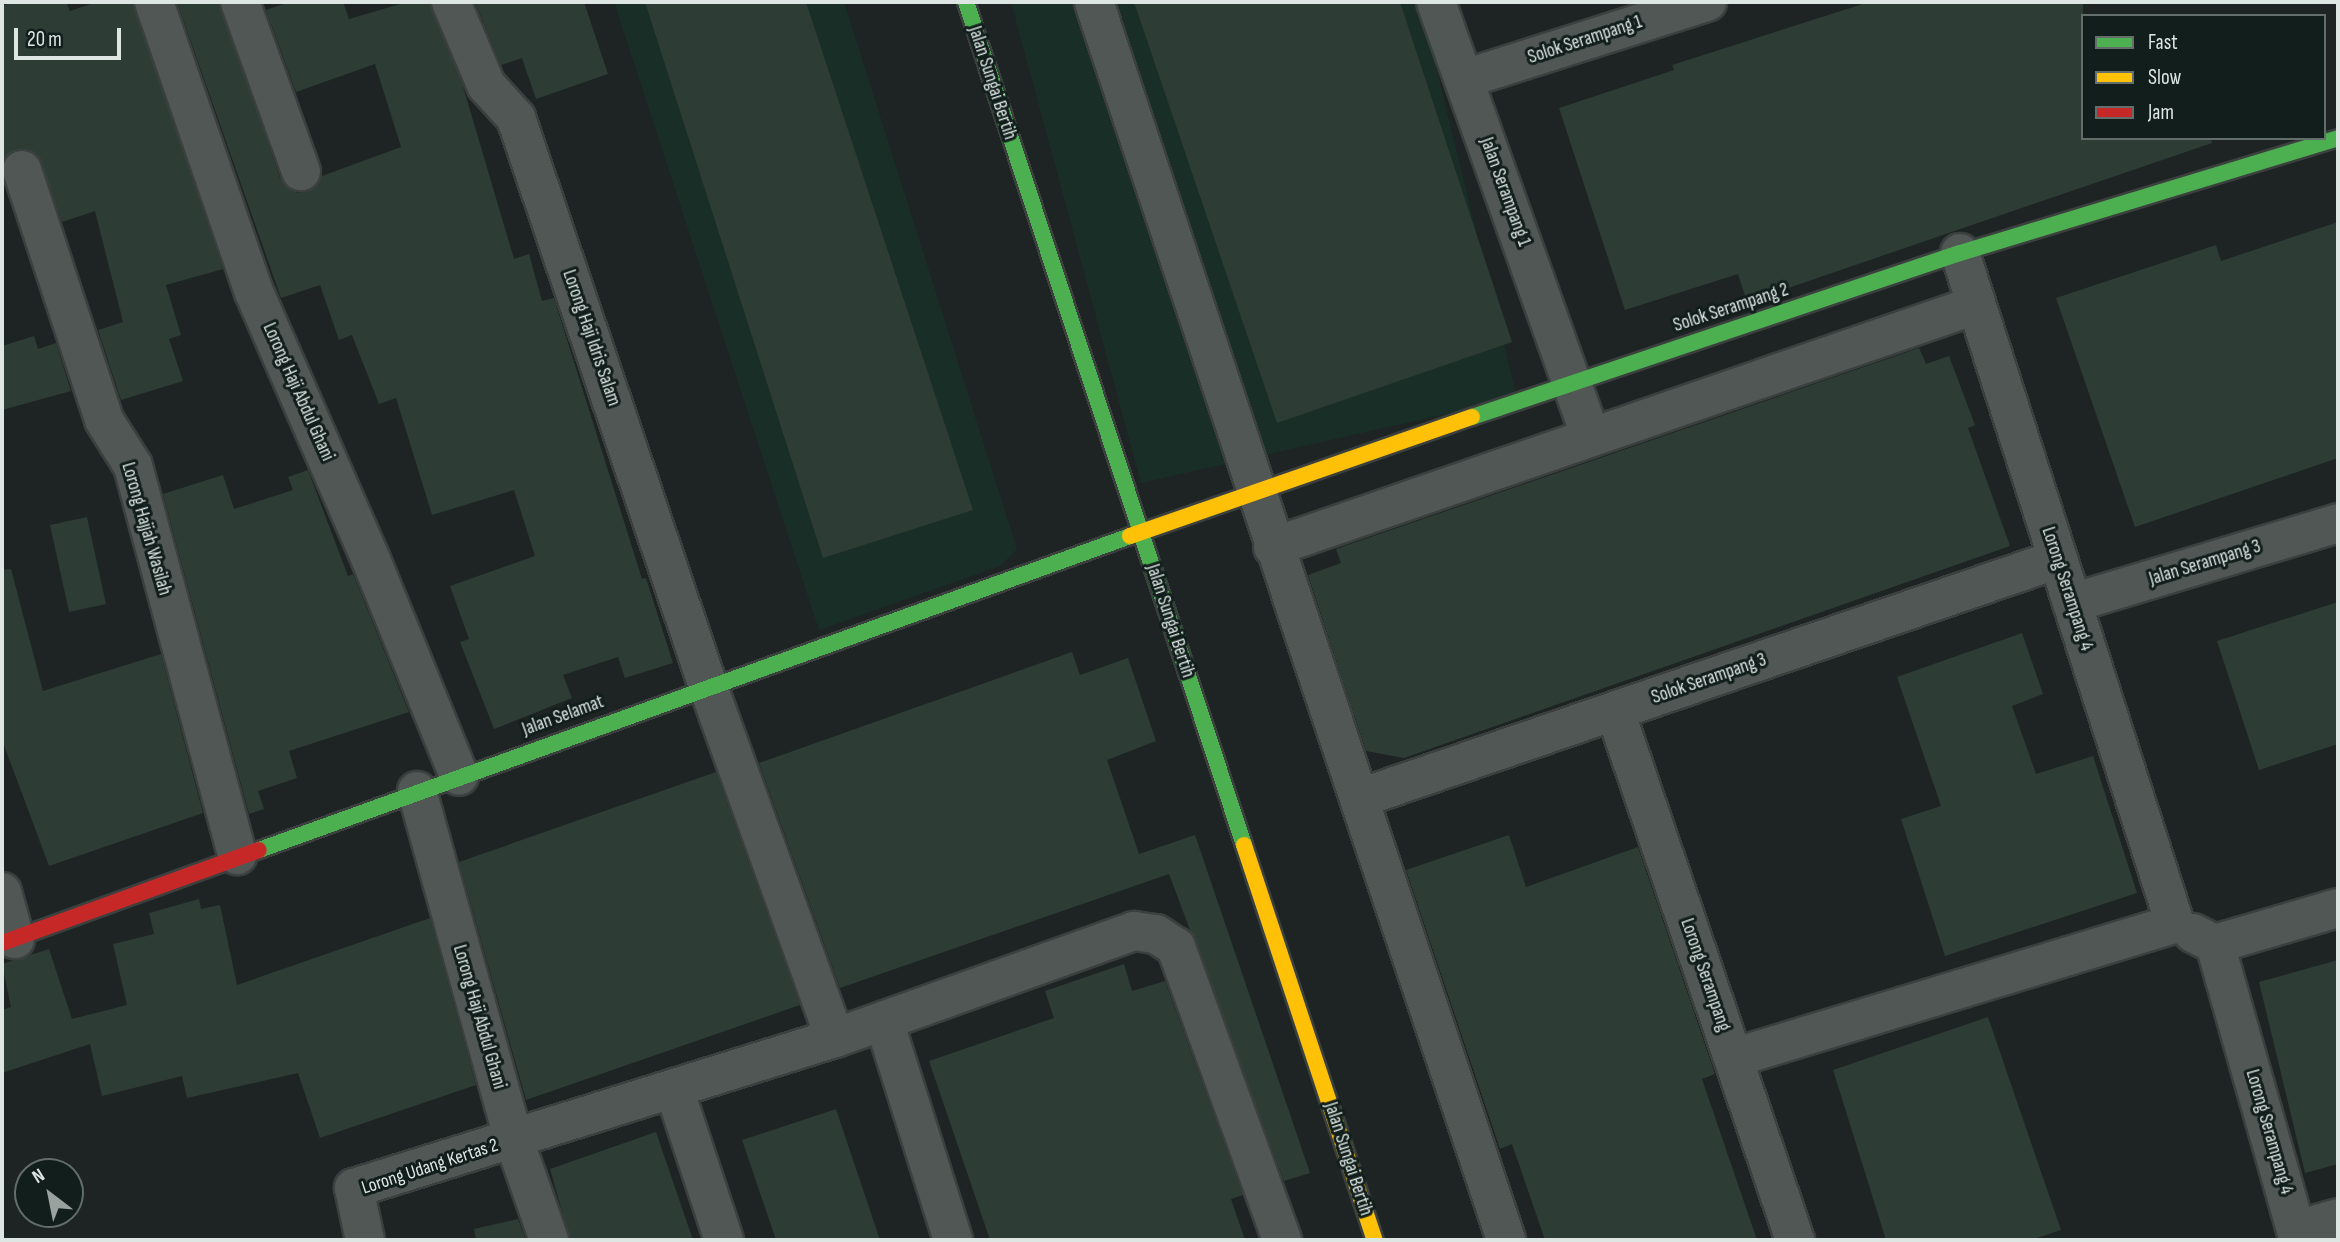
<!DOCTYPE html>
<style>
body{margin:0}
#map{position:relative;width:2340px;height:1242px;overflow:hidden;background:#1e2423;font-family:"Sofia Sans Condensed",sans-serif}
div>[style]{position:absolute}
.built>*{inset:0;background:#1a2e28}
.building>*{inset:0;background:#2d3c34}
.roads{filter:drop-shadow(2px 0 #3b403f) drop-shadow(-2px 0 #3b403f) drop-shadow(0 2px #3b403f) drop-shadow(0 -2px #3b403f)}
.street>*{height:38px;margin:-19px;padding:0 19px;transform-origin:19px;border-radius:19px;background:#505755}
.fast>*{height:16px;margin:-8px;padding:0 8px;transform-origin:8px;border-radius:8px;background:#4caf50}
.slow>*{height:16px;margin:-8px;padding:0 8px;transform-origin:8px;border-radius:8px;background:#ffc107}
.jam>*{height:16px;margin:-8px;padding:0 8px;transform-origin:8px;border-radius:8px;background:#c62828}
span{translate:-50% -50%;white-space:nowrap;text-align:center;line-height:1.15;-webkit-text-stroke:6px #111e1b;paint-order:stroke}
.street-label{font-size:19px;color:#dde6e3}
.frame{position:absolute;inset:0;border:4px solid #dde6e3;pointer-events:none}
.legend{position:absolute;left:2081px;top:14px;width:245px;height:126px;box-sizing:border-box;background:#111e1b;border:2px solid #636e6b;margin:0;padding:9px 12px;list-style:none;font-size:21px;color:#dde6e3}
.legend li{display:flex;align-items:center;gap:14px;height:35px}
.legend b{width:35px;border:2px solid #636e6b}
.north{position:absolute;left:14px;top:1158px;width:70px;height:70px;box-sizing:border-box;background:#111e1b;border:2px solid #636e6b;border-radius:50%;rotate:328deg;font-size:19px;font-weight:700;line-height:28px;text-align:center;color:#dde6e3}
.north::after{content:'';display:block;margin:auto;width:24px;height:32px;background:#9aa2a0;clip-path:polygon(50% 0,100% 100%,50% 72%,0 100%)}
.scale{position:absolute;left:14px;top:28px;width:107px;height:32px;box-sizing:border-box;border:4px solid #dde6e3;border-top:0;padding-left:9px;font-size:21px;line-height:24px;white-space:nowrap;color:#dde6e3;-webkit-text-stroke:5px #111e1b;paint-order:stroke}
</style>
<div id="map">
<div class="built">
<i style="clip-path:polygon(614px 2px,844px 2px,1017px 549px,1000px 566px,819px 630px)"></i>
<i style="clip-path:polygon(1011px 2px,1420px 2px,1517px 398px,1141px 483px)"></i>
</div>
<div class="building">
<i style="clip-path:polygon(13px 2px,66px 2px,70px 11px,97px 2px,133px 2px,223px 269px,166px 285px,181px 335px,169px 339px,183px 381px,121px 400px,98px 330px,123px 322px,95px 211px,62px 222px,37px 154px,16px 149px,2px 163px,2px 6px)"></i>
<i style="clip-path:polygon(177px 2px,219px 2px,280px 178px,298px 193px,309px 191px,322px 176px,401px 147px,375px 64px,296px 92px,266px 10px,289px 2px,343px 2px,349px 19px,407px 2px,430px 2px,462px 83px,514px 259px,529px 254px,542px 301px,554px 298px,642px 579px,646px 578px,673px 663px,625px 678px,618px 657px,563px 675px,572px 698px,494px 729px,460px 642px,469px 639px,450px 586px,535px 556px,514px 490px,432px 515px,396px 398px,379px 404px,352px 335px,339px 340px,320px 285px,281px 298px)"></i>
<i style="clip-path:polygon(475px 2px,584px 2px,608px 74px,536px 99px,522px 58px,501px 65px)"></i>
<i style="clip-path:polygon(645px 2px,806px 2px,973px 510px,823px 558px)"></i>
<i style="clip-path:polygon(1134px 2px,1400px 2px,1512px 342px,1277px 423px)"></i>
<i style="clip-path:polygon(1869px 2px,2083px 2px,2083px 138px,2211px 138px,2212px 143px,1747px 302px,1738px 274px,1625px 310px,1559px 108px,1674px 70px,1672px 65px)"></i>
<i style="clip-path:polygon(2338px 222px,2338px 458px,2135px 527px,2056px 298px,2216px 245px,2221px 261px)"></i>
<i style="clip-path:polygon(34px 336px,38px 349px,56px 343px,71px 391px,2px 410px,2px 346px)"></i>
<i style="clip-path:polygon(1919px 348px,1926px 364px,1949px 356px,1975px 425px,1968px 428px,2010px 546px,1404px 758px,1366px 751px,1308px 575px,1341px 563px,1336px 549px)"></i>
<i style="clip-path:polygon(308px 470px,348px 576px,353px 574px,409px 712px,289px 751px,297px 778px,258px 791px,264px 809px,249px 814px,163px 494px,223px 475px,234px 509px,293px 490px,288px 477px)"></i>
<i style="clip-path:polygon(87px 517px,106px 604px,69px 612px,50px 525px)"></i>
<i style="clip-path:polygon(11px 569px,43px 691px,161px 654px,203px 813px,49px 866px,2px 740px,2px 570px)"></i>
<i style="clip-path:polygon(2338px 602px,2338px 744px,2259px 770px,2217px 641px)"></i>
<i style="clip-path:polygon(2022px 633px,2043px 694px,2012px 706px,2036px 774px,2093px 756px,2137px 893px,1945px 956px,1901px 819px,1941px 806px,1897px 677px)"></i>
<i style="clip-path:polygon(1072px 652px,1080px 675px,1128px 658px,1156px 741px,1107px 760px,1139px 854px,1195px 835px,1310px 1173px,1284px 1181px,1169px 874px,840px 988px,759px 763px)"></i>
<i style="clip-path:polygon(716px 772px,800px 1005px,526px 1100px,459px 862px)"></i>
<i style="clip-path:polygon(1509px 835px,1526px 887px,1638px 847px,1715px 1074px,1702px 1079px,1757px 1240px,1545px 1240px,1512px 1144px,1500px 1149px,1406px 870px)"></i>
<i style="clip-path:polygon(199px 899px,201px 909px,220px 905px,237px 985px,430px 918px,476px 1085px,320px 1138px,298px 1073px,187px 1098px,182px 1076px,102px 1096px,90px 1044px,2px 1073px,2px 1010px,11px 1007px,2px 964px,49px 949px,72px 1019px,127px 1005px,113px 944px,154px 934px,149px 913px)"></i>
<i style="clip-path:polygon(2338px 960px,2338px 1164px,2305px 1173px,2259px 982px)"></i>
<i style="clip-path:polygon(1124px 964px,1132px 991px,1165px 981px,1243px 1195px,1231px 1199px,1245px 1240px,990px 1240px,929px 1061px,1054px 1018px,1045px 991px)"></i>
<i style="clip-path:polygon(1988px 1017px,2061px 1230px,2031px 1240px,1886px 1240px,1833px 1070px)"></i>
<i style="clip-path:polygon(836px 1109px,880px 1240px,776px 1240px,742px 1140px)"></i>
<i style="clip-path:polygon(656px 1132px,693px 1240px,570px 1240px,550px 1169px)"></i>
<i style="clip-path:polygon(518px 1219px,526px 1240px,476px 1240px,474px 1229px)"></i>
</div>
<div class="roads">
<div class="street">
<i style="left:154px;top:2px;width:307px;rotate:71deg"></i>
<i style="left:254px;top:292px;width:292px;rotate:66.4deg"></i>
<i style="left:371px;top:560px;width:233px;rotate:67.8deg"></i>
<i style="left:240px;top:2px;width:180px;rotate:70.2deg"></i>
<i style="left:451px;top:2px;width:90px;rotate:67.1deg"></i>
<i style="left:486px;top:85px;width:45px;rotate:47.7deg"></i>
<i style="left:516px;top:118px;width:600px;rotate:71.32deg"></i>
<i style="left:708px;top:686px;width:374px;rotate:70.2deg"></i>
<i style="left:1094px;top:2px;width:1305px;rotate:71.59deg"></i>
<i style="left:1436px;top:2px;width:462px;rotate:70.4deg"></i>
<i style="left:1464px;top:79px;width:255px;rotate:-17.6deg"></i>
<i style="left:22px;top:170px;width:263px;rotate:71.8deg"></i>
<i style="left:104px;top:420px;width:54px;rotate:57.8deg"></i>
<i style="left:133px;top:466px;width:403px;rotate:75deg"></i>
<i style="left:1960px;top:253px;width:705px;rotate:72.23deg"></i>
<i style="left:1273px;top:547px;width:743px;rotate:-19deg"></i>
<i style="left:2072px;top:603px;width:278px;rotate:-16.7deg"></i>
<i style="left:1615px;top:711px;width:559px;rotate:71.21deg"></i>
<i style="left:417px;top:791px;width:362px;rotate:74.5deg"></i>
<i style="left:514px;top:1140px;width:106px;rotate:70.7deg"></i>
<i style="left:1360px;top:798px;width:738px;rotate:-18.9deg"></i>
<i style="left:2px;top:892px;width:49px;rotate:74.5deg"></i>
<i style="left:2193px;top:933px;width:25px;rotate:27deg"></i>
<i style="left:2215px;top:944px;width:128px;rotate:-16.3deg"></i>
<i style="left:2215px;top:944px;width:308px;rotate:74.2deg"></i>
<i style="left:884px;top:1021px;width:230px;rotate:72.5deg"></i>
<i style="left:1733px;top:1058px;width:462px;rotate:-16.9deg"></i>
<i style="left:674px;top:1089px;width:159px;rotate:71.7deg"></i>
<i style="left:2296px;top:1230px;width:44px;rotate:-15.9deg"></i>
<i style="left:365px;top:1240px;width:53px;rotate:-101.9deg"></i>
<i style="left:354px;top:1188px;width:504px;rotate:-17.32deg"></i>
<i style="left:835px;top:1038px;width:318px;rotate:-19.7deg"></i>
<i style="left:1134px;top:931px;width:22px;rotate:8deg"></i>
<i style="left:1156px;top:934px;width:24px;rotate:33deg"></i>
<i style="left:1176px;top:947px;width:312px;rotate:70.1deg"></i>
</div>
<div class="fast">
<i style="left:966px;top:2px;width:888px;rotate:71.75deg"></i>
<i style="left:1472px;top:417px;width:515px;rotate:-18.58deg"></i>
<i style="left:1960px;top:253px;width:395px;rotate:-16.9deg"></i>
<i style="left:259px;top:850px;width:926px;rotate:-19.82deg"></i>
</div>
<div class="slow">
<i style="left:1130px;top:536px;width:362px;rotate:-19.2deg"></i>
<i style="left:1244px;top:845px;width:416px;rotate:71.7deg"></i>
</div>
<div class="jam">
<i style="left:2px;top:943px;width:273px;rotate:-19.9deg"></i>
</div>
</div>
<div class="street-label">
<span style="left:1585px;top:40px;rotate:-18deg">Solok Serampang 1</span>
<span style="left:992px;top:83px;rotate:72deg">Jalan Sungai Bertih</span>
<span style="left:1505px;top:192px;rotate:70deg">Jalan Serampang 1</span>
<span style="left:1731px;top:308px;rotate:-18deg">Solok Serampang 2</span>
<span style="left:591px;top:338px;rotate:71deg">Lorong Haji Idris Salam</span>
<span style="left:298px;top:392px;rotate:66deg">Lorong Haji Abdul Ghani</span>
<span style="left:146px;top:529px;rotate:74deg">Lorong Hajjah Wasilah</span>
<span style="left:2205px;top:563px;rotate:-17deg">Jalan Serampang 3</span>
<span style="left:2067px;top:589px;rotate:72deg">Lorong Serampang 4</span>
<span style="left:1170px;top:621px;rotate:72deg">Jalan Sungai Bertih</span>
<span style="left:1709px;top:679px;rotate:-19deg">Solok Serampang 3</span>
<span style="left:563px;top:716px;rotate:-20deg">Jalan Selamat</span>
<span style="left:1705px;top:975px;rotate:71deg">Lorong Serampang</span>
<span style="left:479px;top:1017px;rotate:74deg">Lorong Haji Abdul Ghani</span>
<span style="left:2269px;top:1132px;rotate:74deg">Lorong Serampang 4</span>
<span style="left:1348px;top:1159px;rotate:72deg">Jalan Sungai Bertih</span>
<span style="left:430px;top:1167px;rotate:-18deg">Lorong Udang Kertas 2</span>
</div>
<div class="frame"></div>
<ul class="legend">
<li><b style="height:9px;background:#4caf50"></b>Fast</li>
<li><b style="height:9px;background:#ffc107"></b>Slow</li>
<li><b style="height:9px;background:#c62828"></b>Jam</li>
</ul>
<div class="north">N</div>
<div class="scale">20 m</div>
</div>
